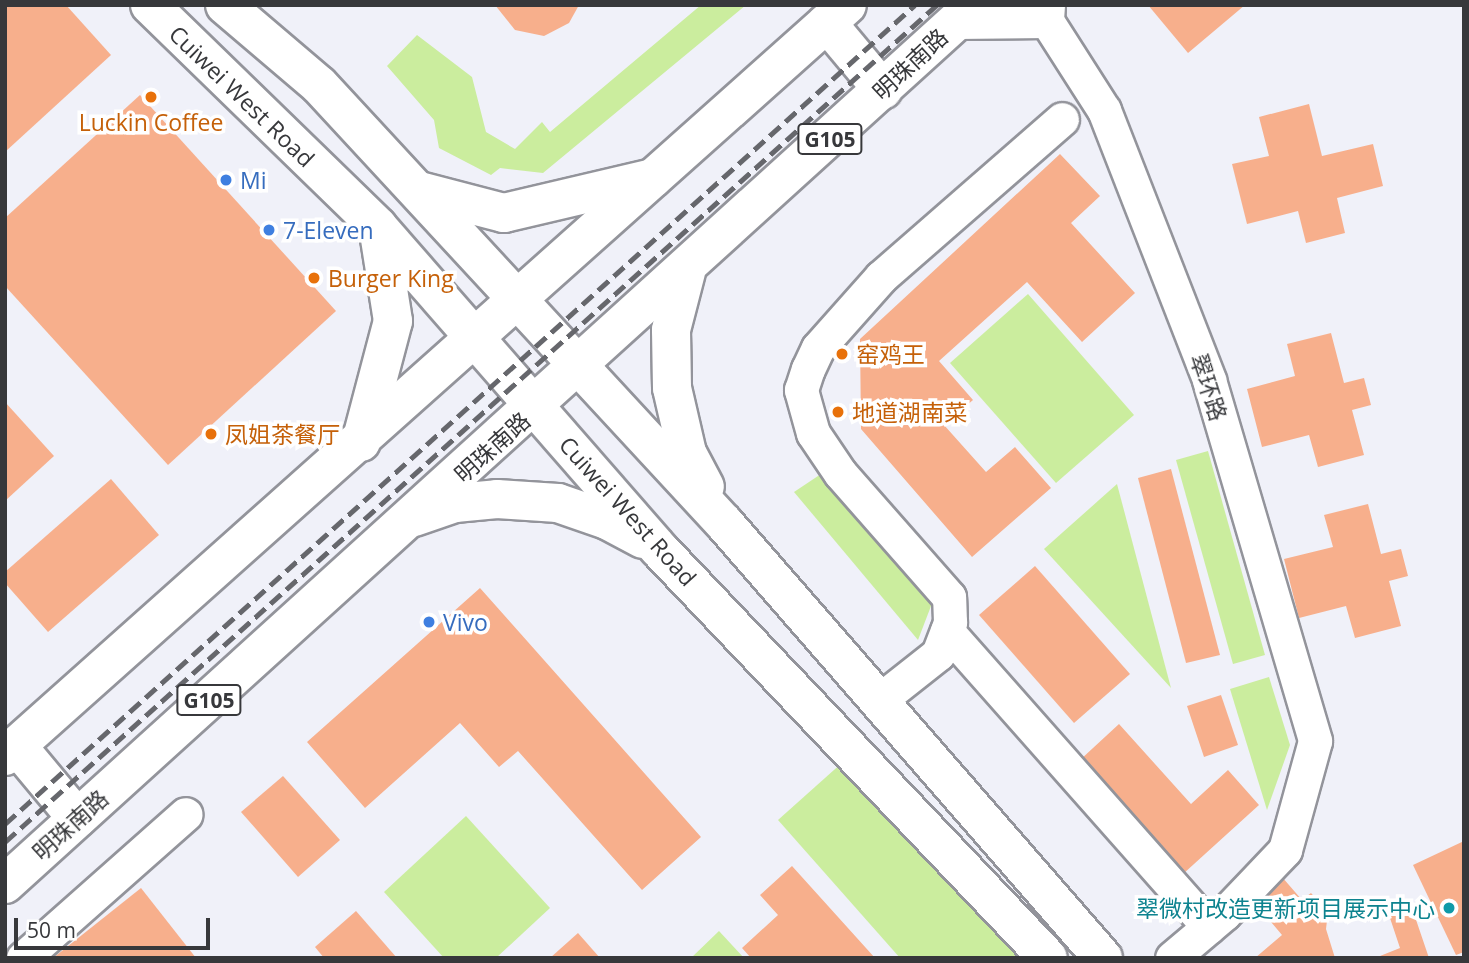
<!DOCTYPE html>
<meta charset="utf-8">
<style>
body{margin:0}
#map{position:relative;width:1469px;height:963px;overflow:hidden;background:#f0f1f9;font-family:"Open Sans","Noto Sans SC",sans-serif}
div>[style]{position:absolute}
.green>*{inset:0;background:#cbed9e}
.building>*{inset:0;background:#f7af8c}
.roads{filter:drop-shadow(2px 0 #93949b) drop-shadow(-2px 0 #93949b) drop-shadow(0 2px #93949b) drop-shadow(0 -2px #93949b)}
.minor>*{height:33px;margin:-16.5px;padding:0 16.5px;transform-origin:16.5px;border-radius:16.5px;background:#fff}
.major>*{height:38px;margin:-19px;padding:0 19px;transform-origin:19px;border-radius:19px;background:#fff}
.highway>*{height:38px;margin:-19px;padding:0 19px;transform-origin:19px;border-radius:19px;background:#fff}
.rail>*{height:5px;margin-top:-2.5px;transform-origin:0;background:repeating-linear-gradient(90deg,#66676c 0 14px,transparent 0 21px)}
.dots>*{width:19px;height:19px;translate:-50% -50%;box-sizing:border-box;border:4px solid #fff;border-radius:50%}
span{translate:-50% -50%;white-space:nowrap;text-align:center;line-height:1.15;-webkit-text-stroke:7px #fff;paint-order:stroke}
.shield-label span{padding:2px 5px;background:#fff;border:2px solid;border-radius:5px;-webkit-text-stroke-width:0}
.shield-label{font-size:21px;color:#37383b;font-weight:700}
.street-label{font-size:23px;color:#37383b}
.food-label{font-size:23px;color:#c56008}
.left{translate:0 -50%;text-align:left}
.shop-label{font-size:23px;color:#366cbe}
.culture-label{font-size:23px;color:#0d838f}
.right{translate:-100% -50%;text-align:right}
.frame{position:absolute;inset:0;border:7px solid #37383b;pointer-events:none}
.scale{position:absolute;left:14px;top:918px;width:196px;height:32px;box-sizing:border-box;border:4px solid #37383b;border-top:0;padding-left:9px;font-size:21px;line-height:24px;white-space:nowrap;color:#37383b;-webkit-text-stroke:5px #fff;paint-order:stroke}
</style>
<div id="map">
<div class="green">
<i style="clip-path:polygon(701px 5px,746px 5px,543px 173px,500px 168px,491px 175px,439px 148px,434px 120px,387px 66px,417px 35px,472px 77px,486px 132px,515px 149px,542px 122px,550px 132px)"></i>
<i style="clip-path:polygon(1028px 294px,1134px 415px,1056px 483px,950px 363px)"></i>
<i style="clip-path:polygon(1208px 451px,1265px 655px,1233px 664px,1176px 460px)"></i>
<i style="clip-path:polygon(830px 468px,936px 593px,918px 640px,794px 492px)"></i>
<i style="clip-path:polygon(1117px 484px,1171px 688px,1044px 549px)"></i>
<i style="clip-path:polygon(1269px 677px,1290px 745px,1267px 810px,1230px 689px)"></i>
<i style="clip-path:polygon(844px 761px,1031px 958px,900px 958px,778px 820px)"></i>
<i style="clip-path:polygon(466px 816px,550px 908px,496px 958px,444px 958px,384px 892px)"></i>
<i style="clip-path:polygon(719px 931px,744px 958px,691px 958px)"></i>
</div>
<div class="building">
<i style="clip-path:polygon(5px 5px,66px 5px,111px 55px,5px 152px)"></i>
<i style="clip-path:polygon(495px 5px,579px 5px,569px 23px,544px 36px,515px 30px)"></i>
<i style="clip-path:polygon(1148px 5px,1245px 5px,1188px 53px)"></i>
<i style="clip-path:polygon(140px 95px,336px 311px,168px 465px,5px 286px,5px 218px)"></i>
<i style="clip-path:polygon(1309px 104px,1322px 156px,1373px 144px,1383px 186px,1337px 198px,1345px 233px,1306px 243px,1298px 211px,1247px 224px,1232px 164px,1269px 156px,1259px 117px)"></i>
<i style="clip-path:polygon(1060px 154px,1100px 196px,1071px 223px,1135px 293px,1082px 342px,1027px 282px,939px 361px,973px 400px,944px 425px,986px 472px,1015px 447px,1051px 488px,972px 557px,861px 429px,860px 339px)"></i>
<i style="clip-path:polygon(1331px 333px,1344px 383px,1364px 378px,1371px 405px,1352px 410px,1364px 455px,1318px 467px,1309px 435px,1262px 447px,1247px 389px,1295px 376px,1287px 344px)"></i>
<i style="clip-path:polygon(5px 402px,54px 456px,5px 501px)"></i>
<i style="clip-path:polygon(1171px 469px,1220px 655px,1186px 663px,1138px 478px)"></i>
<i style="clip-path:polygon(111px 479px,159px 535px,48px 632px,5px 583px,5px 572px)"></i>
<i style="clip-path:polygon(1368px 504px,1381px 554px,1401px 549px,1408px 576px,1389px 581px,1401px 626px,1355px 638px,1346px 606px,1299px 618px,1284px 559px,1333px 547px,1324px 515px)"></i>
<i style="clip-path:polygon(1035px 566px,1130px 674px,1074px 723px,979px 615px)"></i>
<i style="clip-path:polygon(480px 588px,701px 837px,642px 890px,518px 751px,499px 767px,460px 723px,365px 808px,307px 742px)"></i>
<i style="clip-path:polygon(1221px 695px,1238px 745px,1204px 757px,1187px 706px)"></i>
<i style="clip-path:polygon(1119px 724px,1191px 804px,1228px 770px,1259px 805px,1183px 874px,1080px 760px)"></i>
<i style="clip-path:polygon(283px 776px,340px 840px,298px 877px,241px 812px)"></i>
<i style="clip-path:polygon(1464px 841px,1464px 952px,1456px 955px,1413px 865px)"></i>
<i style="clip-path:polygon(792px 866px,875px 958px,751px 958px,742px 948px,778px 915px,760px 895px)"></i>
<i style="clip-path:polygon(1282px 877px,1302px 900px,1311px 893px,1328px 912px,1326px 929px,1335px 958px,1255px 958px,1282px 935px,1254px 902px)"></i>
<i style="clip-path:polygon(141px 888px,196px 958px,53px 958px)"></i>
<i style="clip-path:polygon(1411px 905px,1429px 958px,1375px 958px,1400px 948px,1388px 912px)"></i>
<i style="clip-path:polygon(356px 911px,397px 958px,324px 958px,315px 947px)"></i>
<i style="clip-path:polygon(578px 933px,600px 958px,550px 958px)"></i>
</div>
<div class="roads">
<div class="minor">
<i style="left:1048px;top:5px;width:16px;rotate:94deg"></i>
<i style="left:1047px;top:21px;width:106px;rotate:57.4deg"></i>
<i style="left:1104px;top:110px;width:290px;rotate:68.7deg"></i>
<i style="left:1209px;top:380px;width:376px;rotate:73.6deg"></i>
<i style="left:1315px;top:741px;width:113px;rotate:105.4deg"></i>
<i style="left:1285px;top:850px;width:88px;rotate:133.6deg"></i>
<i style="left:1224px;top:914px;width:68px;rotate:139.8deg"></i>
<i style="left:956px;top:22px;width:91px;rotate:-0.6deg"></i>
<i style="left:947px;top:631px;width:395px;rotate:48.5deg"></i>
<i style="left:881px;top:699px;width:73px;rotate:-38.3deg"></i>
<i style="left:938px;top:654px;width:34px;rotate:-69deg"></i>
<i style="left:950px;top:622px;width:25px;rotate:-92deg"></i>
<i style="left:949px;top:597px;width:165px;rotate:-131.3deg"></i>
<i style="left:840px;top:473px;width:48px;rotate:-124deg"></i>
<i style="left:813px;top:433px;width:45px;rotate:-105.6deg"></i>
<i style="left:801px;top:390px;width:22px;rotate:-72deg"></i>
<i style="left:808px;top:369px;width:23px;rotate:-65deg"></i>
<i style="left:818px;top:348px;width:95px;rotate:-48.4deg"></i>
<i style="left:881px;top:277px;width:240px;rotate:-41.1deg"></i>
<i style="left:23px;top:958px;width:217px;rotate:-41.5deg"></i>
</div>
<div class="major">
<i style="left:150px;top:5px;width:318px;rotate:44.2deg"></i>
<i style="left:378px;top:227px;width:427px;rotate:48.9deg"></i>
<i style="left:659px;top:549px;width:564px;rotate:46.44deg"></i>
<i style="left:225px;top:5px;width:123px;rotate:40.4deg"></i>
<i style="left:319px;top:85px;width:597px;rotate:47.24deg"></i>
<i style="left:724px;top:523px;width:577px;rotate:48.94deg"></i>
<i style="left:419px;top:191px;width:88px;rotate:14.5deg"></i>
<i style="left:504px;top:213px;width:153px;rotate:-13.2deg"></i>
<i style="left:686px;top:272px;width:60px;rotate:104.5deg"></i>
<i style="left:671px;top:330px;width:58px;rotate:89deg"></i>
<i style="left:672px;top:388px;width:67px;rotate:77deg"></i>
<i style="left:687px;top:453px;width:38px;rotate:62deg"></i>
<i style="left:361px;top:442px;width:125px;rotate:-75.2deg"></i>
<i style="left:393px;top:321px;width:89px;rotate:-99deg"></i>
<i style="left:414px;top:517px;width:43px;rotate:-18.9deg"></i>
<i style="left:455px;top:503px;width:42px;rotate:-5.4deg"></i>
<i style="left:497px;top:499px;width:61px;rotate:3.8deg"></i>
<i style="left:558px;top:503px;width:52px;rotate:19.1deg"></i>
<i style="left:607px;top:520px;width:40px;rotate:28deg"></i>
</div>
<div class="highway">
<i style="left:827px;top:23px;width:87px;rotate:50.1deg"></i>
<i style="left:17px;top:746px;width:94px;rotate:50.2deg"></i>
<i style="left:5px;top:756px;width:1128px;rotate:-41.73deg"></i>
<i style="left:5px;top:884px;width:1308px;rotate:-42.21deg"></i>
</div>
</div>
<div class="rail">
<i style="left:5px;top:824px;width:1224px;rotate:-41.99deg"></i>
<i style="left:5px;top:842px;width:1253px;rotate:-41.93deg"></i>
</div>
<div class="dots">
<i style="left:151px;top:97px;background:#e8710a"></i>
<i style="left:226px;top:180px;background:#3f7fe0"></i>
<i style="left:269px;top:230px;background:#3f7fe0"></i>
<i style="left:314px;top:278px;background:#e8710a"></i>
<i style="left:842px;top:354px;background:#e8710a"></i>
<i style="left:838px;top:412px;background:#e8710a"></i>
<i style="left:211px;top:434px;background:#e8710a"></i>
<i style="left:429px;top:622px;background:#3f7fe0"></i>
<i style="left:1449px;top:908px;background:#0f9aa8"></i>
</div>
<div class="shield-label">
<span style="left:830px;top:139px">G105</span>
<span style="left:209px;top:700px">G105</span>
</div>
<div class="street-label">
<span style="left:910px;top:64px;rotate:-43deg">明珠南路</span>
<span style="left:242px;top:96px;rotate:44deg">Cuiwei West Road</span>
<span style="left:1209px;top:387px;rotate:72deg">翠环路</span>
<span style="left:492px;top:447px;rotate:-42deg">明珠南路</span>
<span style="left:628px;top:511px;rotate:48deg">Cuiwei West Road</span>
<span style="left:70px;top:825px;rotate:-42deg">明珠南路</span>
</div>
<div class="food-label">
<span style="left:151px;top:122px">Luckin Coffee</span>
<span class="left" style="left:328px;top:278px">Burger King</span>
<span class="left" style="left:856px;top:354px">窑鸡王</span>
<span class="left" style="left:852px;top:412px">地道湖南菜</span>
<span class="left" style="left:225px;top:434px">凤姐茶餐厅</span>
</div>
<div class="shop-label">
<span class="left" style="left:240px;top:180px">Mi</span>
<span class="left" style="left:283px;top:230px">7-Eleven</span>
<span class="left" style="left:443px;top:622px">Vivo</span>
</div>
<div class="culture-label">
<span class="right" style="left:1435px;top:908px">翠微村改造更新项目展示中心</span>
</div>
<div class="frame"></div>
<div class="scale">50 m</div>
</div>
